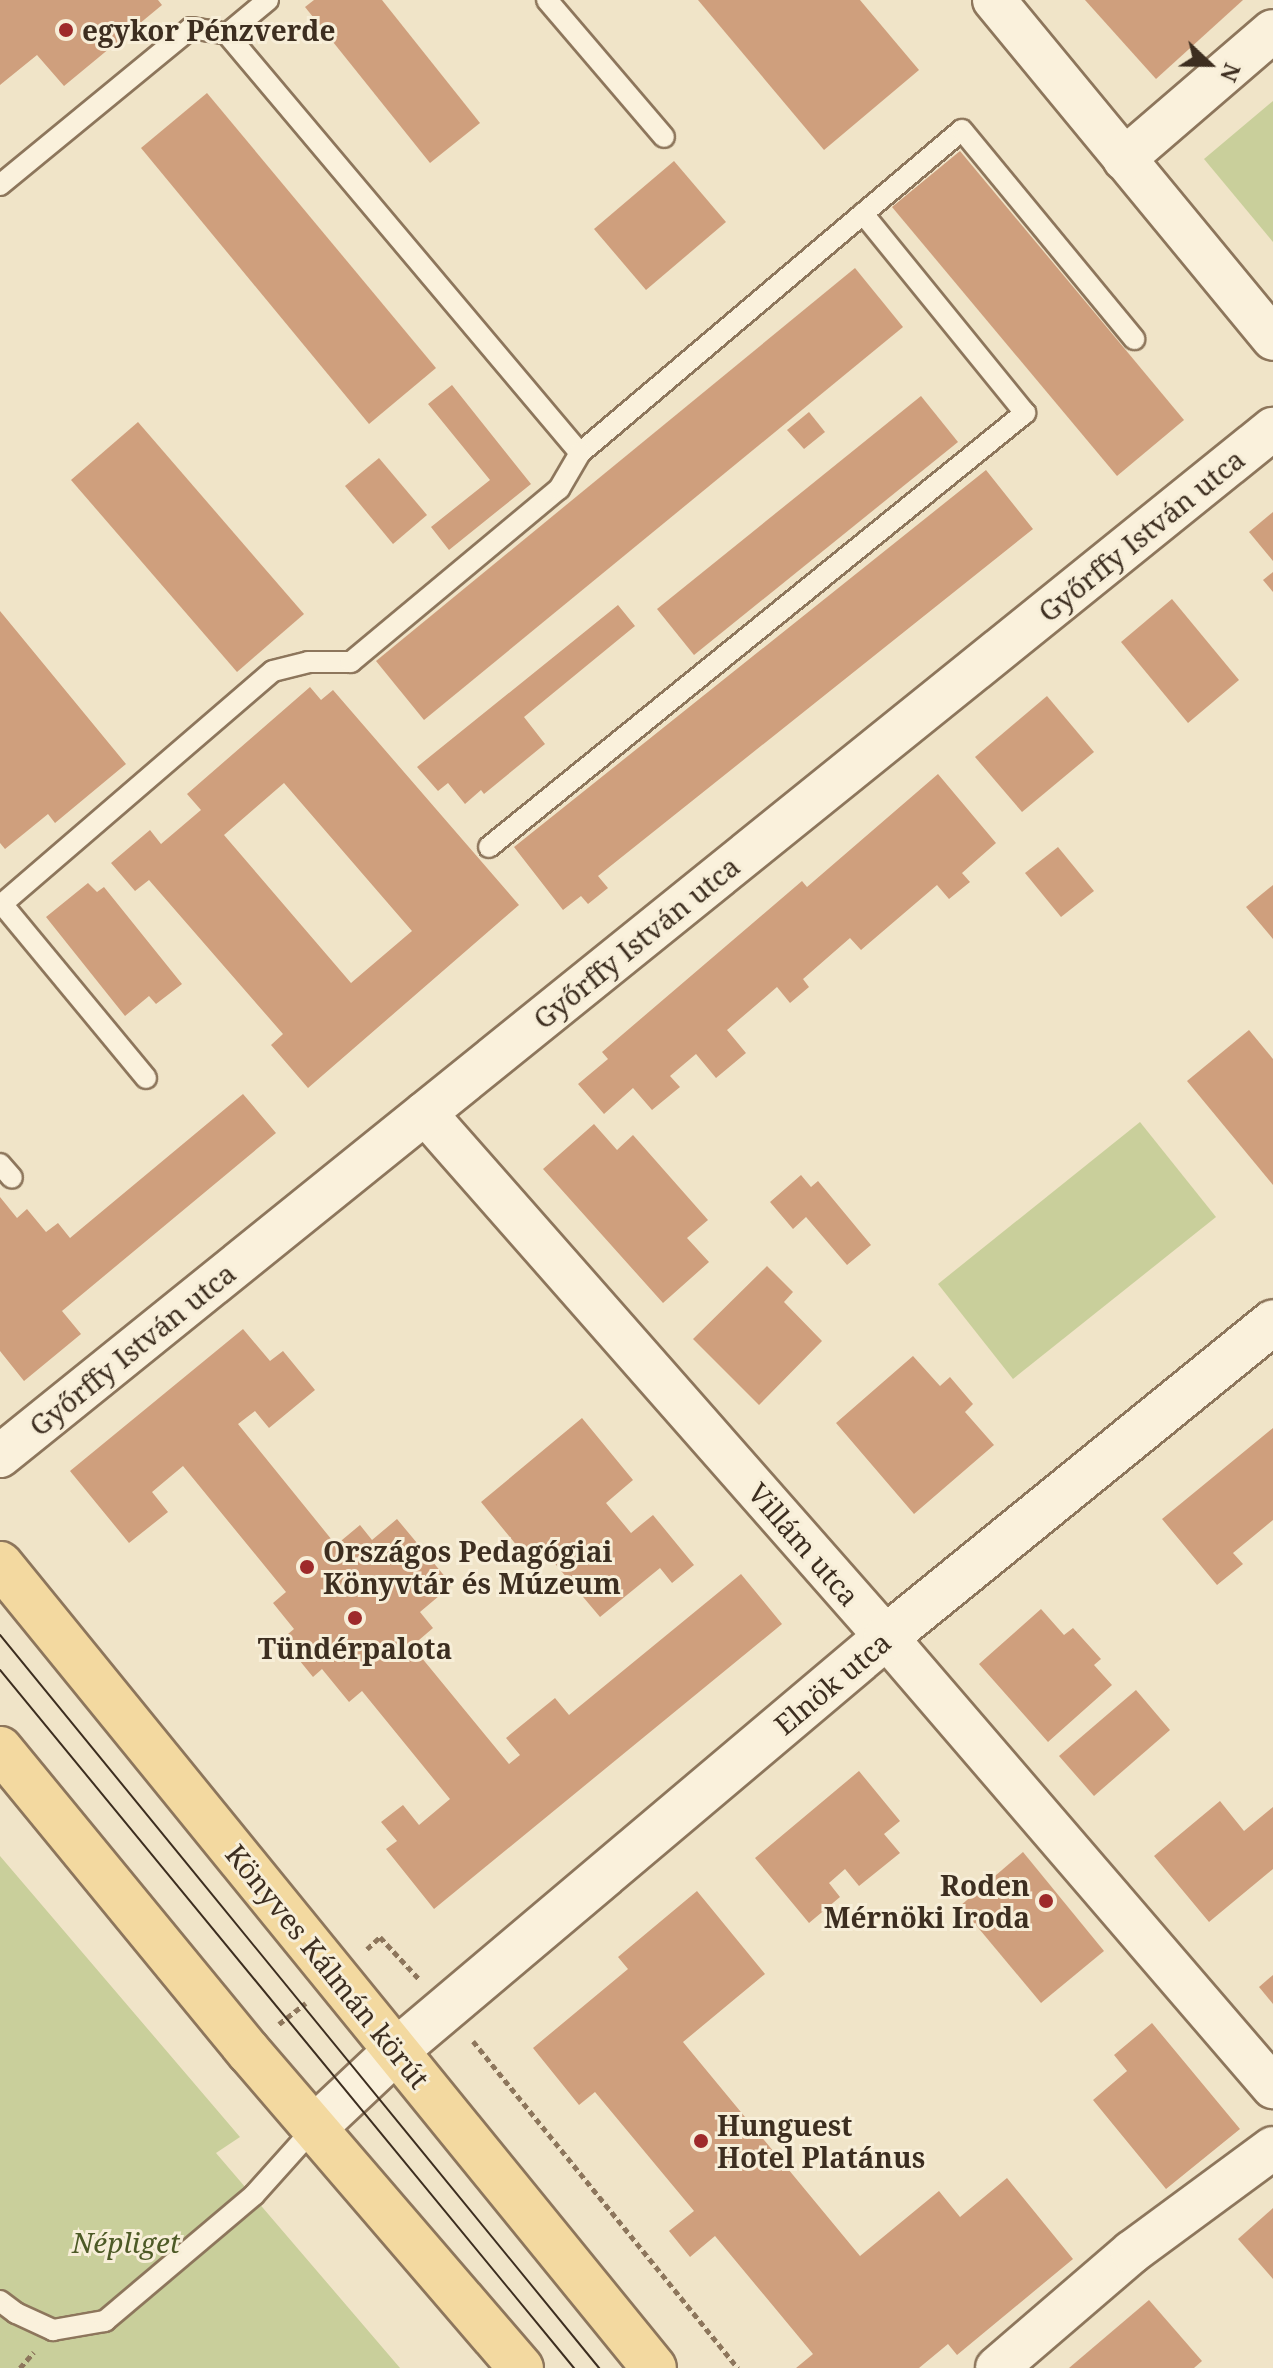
<!DOCTYPE html>
<meta charset="utf-8">
<style>
body{margin:0}
#map{position:relative;width:1273px;height:2368px;overflow:hidden;background:#f0e4c8;font-family:"Noto Serif",serif}
div>[style]{position:absolute}
.green>*{inset:0;background:#c9cf9b}
.building>*{inset:0;background:#cf9f7d}
.path>*{height:5px;margin-top:-2.5px;transform-origin:0;background:repeating-linear-gradient(90deg,#8d765c 0 6px,transparent 0 10px)}
.roads{filter:drop-shadow(2px 0 #8d765c) drop-shadow(-2px 0 #8d765c) drop-shadow(0 2px #8d765c) drop-shadow(0 -2px #8d765c)}
.service>*{height:20px;margin:-10px;padding:0 10px;transform-origin:10px;border-radius:10px;background:#faf1dc}
.minor>*{height:42px;margin:-21px;padding:0 21px;transform-origin:21px;border-radius:21px;background:#faf1dc}
.tertiary>*{height:44px;margin:-22px;padding:0 22px;transform-origin:22px;border-radius:22px;background:#faf1dc}
.primary>*{height:44px;margin:-22px;padding:0 22px;transform-origin:22px;border-radius:22px;background:#f3d9a0}
.tram>*{height:2px;margin:-1px;padding:0 1px;transform-origin:1px;border-radius:1px;background:#3d2e20}
.dots>*{width:22px;height:22px;translate:-50% -50%;box-sizing:border-box;border:4px solid #f7eed8;border-radius:50%}
span{translate:-50% -50%;white-space:nowrap;text-align:center;line-height:1.15;-webkit-text-stroke:6px #f7eed8;paint-order:stroke}
.poi-label{font-size:28px;color:#3d2e20;font-weight:700}
.left{translate:0 -50%;text-align:left}
.right{translate:-100% -50%;text-align:right}
.street-label{font-size:28px;color:#3d2e20}
.park-label{font-size:28px;color:#4d5a26;font-style:italic}
.north{position:absolute;left:1169px;top:24px;width:80px;height:80px;-webkit-text-stroke:6px #f7eed8;paint-order:stroke;rotate:112deg;font-size:22px;font-weight:700;line-height:32px;text-align:center;color:#3d2e20}
.north::after{content:'';display:block;margin:auto;width:28px;height:36px;background:#3d2e20;clip-path:polygon(50% 0,100% 100%,50% 72%,0 100%)}
</style>
<div id="map">
<div class="green">
<i style="clip-path:polygon(1273px 101px,1273px 242px,1204px 159px)"></i>
<i style="clip-path:polygon(1140px 1122px,1216px 1217px,1013px 1379px,938px 1284px)"></i>
<i style="clip-path:polygon(0 1856px,240px 2137px,216px 2153px,400px 2368px,0 2368px)"></i>
</div>
<div class="building">
<i style="clip-path:polygon(0 0,158px 0,162px 5px,64px 86px,37px 55px,0 85px)"></i>
<i style="clip-path:polygon(314px 0,382px 0,480px 123px,430px 163px,305px 7px)"></i>
<i style="clip-path:polygon(698px 0,860px 0,919px 70px,824px 150px)"></i>
<i style="clip-path:polygon(1085px 0,1243px 0,1156px 79px)"></i>
<i style="clip-path:polygon(207px 93px,436px 368px,369px 424px,141px 148px)"></i>
<i style="clip-path:polygon(960px 151px,1184px 420px,1117px 476px,892px 207px)"></i>
<i style="clip-path:polygon(674px 161px,726px 222px,646px 290px,594px 229px)"></i>
<i style="clip-path:polygon(855px 268px,903px 327px,424px 720px,376px 661px)"></i>
<i style="clip-path:polygon(452px 385px,531px 484px,449px 550px,431px 527px,490px 480px,428px 404px)"></i>
<i style="clip-path:polygon(921px 396px,958px 442px,694px 655px,657px 609px)"></i>
<i style="clip-path:polygon(809px 412px,825px 432px,804px 449px,787px 430px)"></i>
<i style="clip-path:polygon(138px 422px,304px 614px,237px 672px,71px 480px)"></i>
<i style="clip-path:polygon(379px 458px,427px 515px,393px 544px,345px 486px)"></i>
<i style="clip-path:polygon(986px 470px,1033px 529px,598px 876px,608px 888px,588px 904px,581px 896px,563px 910px,514px 847px)"></i>
<i style="clip-path:polygon(1273px 512px,1273px 561px,1249px 532px)"></i>
<i style="clip-path:polygon(1273px 572px,1273px 592px,1263px 580px)"></i>
<i style="clip-path:polygon(1172px 599px,1239px 680px,1188px 723px,1121px 642px)"></i>
<i style="clip-path:polygon(618px 605px,635px 626px,524px 717px,545px 744px,484px 794px,481px 790px,465px 804px,448px 783px,438px 791px,417px 767px)"></i>
<i style="clip-path:polygon(0 611px,126px 764px,55px 823px,48px 814px,5px 849px,0 843px)"></i>
<i style="clip-path:polygon(evenodd,310px 687px,321px 700px,333px 690px,519px 905px,308px 1088px,271px 1045px,283px 1034px,149px 880px,135px 891px,111px 863px,150px 830px,161px 844px,201px 810px,187px 794px,310px 687px,284px 783px,412px 931px,351px 983px,224px 835px,284px 783px)"></i>
<i style="clip-path:polygon(1047px 696px,1094px 752px,1022px 812px,975px 757px)"></i>
<i style="clip-path:polygon(938px 774px,996px 843px,962px 873px,970px 882px,949px 899px,937px 885px,861px 950px,850px 938px,803px 979px,809px 987px,790px 1003px,777px 987px,727px 1030px,746px 1053px,716px 1078px,696px 1054px,670px 1076px,680px 1087px,652px 1110px,633px 1088px,604px 1114px,578px 1084px,608px 1059px,602px 1052px,802px 881px,807px 887px)"></i>
<i style="clip-path:polygon(1058px 847px,1094px 891px,1061px 917px,1025px 873px)"></i>
<i style="clip-path:polygon(88px 883px,97px 892px,104px 887px,182px 984px,156px 1004px,149px 996px,125px 1016px,46px 917px)"></i>
<i style="clip-path:polygon(1273px 885px,1273px 939px,1246px 907px)"></i>
<i style="clip-path:polygon(1249px 1030px,1273px 1059px,1273px 1185px,1187px 1081px)"></i>
<i style="clip-path:polygon(243px 1094px,276px 1133px,62px 1311px,81px 1334px,24px 1381px,0 1351px,0 1197px,17px 1218px,27px 1209px,46px 1232px,58px 1223px,70px 1238px)"></i>
<i style="clip-path:polygon(594px 1124px,617px 1150px,633px 1135px,708px 1220px,687px 1238px,709px 1262px,663px 1303px,543px 1169px)"></i>
<i style="clip-path:polygon(801px 1175px,811px 1187px,818px 1181px,871px 1245px,847px 1265px,806px 1217px,793px 1229px,770px 1202px)"></i>
<i style="clip-path:polygon(767px 1266px,793px 1292px,784px 1302px,822px 1341px,759px 1405px,693px 1339px)"></i>
<i style="clip-path:polygon(243px 1329px,270px 1361px,283px 1351px,315px 1390px,269px 1428px,255px 1411px,238px 1424px,336px 1545px,360px 1525px,372px 1540px,397px 1519px,452px 1585px,420px 1612px,433px 1628px,412px 1646px,509px 1764px,520px 1755px,506px 1738px,555px 1698px,569px 1715px,741px 1574px,782px 1624px,434px 1909px,386px 1849px,397px 1841px,381px 1822px,403px 1805px,419px 1825px,450px 1799px,362px 1691px,349px 1702px,322px 1669px,313px 1677px,282px 1639px,294px 1629px,273px 1603px,286px 1592px,183px 1466px,152px 1492px,168px 1512px,129px 1543px,70px 1471px)"></i>
<i style="clip-path:polygon(913px 1356px,940px 1386px,950px 1377px,973px 1404px,965px 1412px,994px 1445px,914px 1514px,836px 1423px)"></i>
<i style="clip-path:polygon(582px 1418px,633px 1480px,606px 1503px,631px 1533px,653px 1515px,694px 1565px,672px 1583px,660px 1568px,600px 1617px,546px 1553px,532px 1564px,481px 1502px)"></i>
<i style="clip-path:polygon(1273px 1428px,1273px 1520px,1233px 1553px,1243px 1564px,1217px 1585px,1162px 1519px)"></i>
<i style="clip-path:polygon(1041px 1609px,1064px 1635px,1073px 1628px,1101px 1659px,1094px 1665px,1112px 1685px,1048px 1742px,979px 1664px)"></i>
<i style="clip-path:polygon(1136px 1690px,1170px 1730px,1094px 1796px,1059px 1756px)"></i>
<i style="clip-path:polygon(859px 1771px,900px 1821px,884px 1834px,900px 1853px,859px 1886px,845px 1869px,829px 1883px,840px 1897px,809px 1923px,755px 1858px)"></i>
<i style="clip-path:polygon(1220px 1801px,1244px 1831px,1273px 1807px,1273px 1869px,1209px 1922px,1154px 1856px)"></i>
<i style="clip-path:polygon(1023px 1852px,1104px 1951px,1041px 2003px,960px 1906px)"></i>
<i style="clip-path:polygon(697px 1891px,765px 1974px,683px 2042px,860px 2256px,939px 2191px,960px 2217px,1007px 2178px,1073px 2259px,957px 2355px,948px 2344px,919px 2368px,796px 2368px,813px 2354px,715px 2236px,690px 2257px,669px 2231px,694px 2211px,595px 2092px,579px 2105px,533px 2048px,628px 1969px,618px 1957px)"></i>
<i style="clip-path:polygon(1273px 1975px,1273px 2004px,1259px 1987px)"></i>
<i style="clip-path:polygon(1152px 2023px,1240px 2129px,1166px 2189px,1093px 2100px,1127px 2071px,1114px 2055px)"></i>
<i style="clip-path:polygon(1273px 2208px,1273px 2279px,1238px 2239px)"></i>
<i style="clip-path:polygon(1149px 2300px,1202px 2361px,1194px 2368px,1069px 2368px)"></i>
</div>
<div class="path">
<i style="left:367px;top:1949px;width:18px;rotate:-43deg"></i>
<i style="left:380px;top:1937px;width:57px;rotate:47.1deg"></i>
<i style="left:279px;top:2024px;width:34px;rotate:-38deg"></i>
<i style="left:473px;top:2041px;width:421px;rotate:51deg"></i>
<i style="left:20px;top:2368px;width:21px;rotate:-49deg"></i>
</div>
<div class="roads">
<div class="service">
<i style="left:268px;top:0;width:53px;rotate:140.3deg"></i>
<i style="left:227px;top:34px;width:548px;rotate:49.89deg"></i>
<i style="left:580px;top:453px;width:500px;rotate:-40.22deg"></i>
<i style="left:962px;top:130px;width:271px;rotate:50.5deg"></i>
<i style="left:547px;top:0;width:180px;rotate:49.5deg"></i>
<i style="left:0;top:185px;width:247px;rotate:-39.4deg"></i>
<i style="left:191px;top:28px;width:36px;rotate:9deg"></i>
<i style="left:489px;top:847px;width:690px;rotate:-39deg"></i>
<i style="left:1025px;top:413px;width:257px;rotate:-129.1deg"></i>
<i style="left:146px;top:1078px;width:226px;rotate:-129.6deg"></i>
<i style="left:2px;top:904px;width:357px;rotate:-40.7deg"></i>
<i style="left:273px;top:671px;width:36px;rotate:-14deg"></i>
<i style="left:308px;top:662px;width:43px"></i>
<i style="left:351px;top:662px;width:271px;rotate:-39.8deg"></i>
<i style="left:559px;top:489px;width:42px;rotate:-59.7deg"></i>
<i style="left:0;top:1164px;width:18px;rotate:49deg"></i>
<i style="left:0;top:2301px;width:20px;rotate:37deg"></i>
<i style="left:16px;top:2313px;width:41px;rotate:24.7deg"></i>
<i style="left:53px;top:2330px;width:53px;rotate:-9.8deg"></i>
<i style="left:105px;top:2321px;width:195px;rotate:-40.2deg"></i>
<i style="left:254px;top:2195px;width:91px;rotate:-48.1deg"></i>
</div>
<div class="minor">
<i style="left:994px;top:0;width:439px;rotate:50.5deg"></i>
<i style="left:1124px;top:159px;width:196px;rotate:-40.7deg"></i>
<i style="left:425px;top:1113px;width:698px;rotate:48.66deg"></i>
<i style="left:886px;top:1637px;width:594px;rotate:49.3deg"></i>
<i style="left:0;top:1456px;width:1636px;rotate:-38.9deg"></i>
<i style="left:997px;top:2368px;width:178px;rotate:-40.7deg"></i>
<i style="left:1132px;top:2252px;width:175px;rotate:-36.4deg"></i>
</div>
<div class="tertiary">
<i style="left:315px;top:2127px;width:112px;rotate:-43.2deg"></i>
<i style="left:397px;top:2050px;width:640px;rotate:-40.18deg"></i>
<i style="left:886px;top:1637px;width:499px;rotate:-39.1deg"></i>
</div>
<div class="primary">
<i style="left:0;top:1564px;width:1036px;rotate:50.87deg"></i>
<i style="left:0;top:1749px;width:392px;rotate:50.6deg"></i>
<i style="left:249px;top:2052px;width:417px;rotate:49.3deg"></i>
</div>
</div>
<div class="tram">
<i style="left:0;top:1635px;width:947px;rotate:50.74deg"></i>
<i style="left:0;top:1670px;width:904px;rotate:50.57deg"></i>
</div>
<div class="dots">
<i style="left:66px;top:30px;background:#9e2a2b"></i>
<i style="left:307px;top:1567px;background:#9e2a2b"></i>
<i style="left:355px;top:1618px;background:#9e2a2b"></i>
<i style="left:1046px;top:1901px;background:#9e2a2b"></i>
<i style="left:701px;top:2141px;background:#9e2a2b"></i>
</div>
<div class="poi-label">
<span class="left" style="left:82px;top:30px">egykor Pénzverde</span>
<span class="left" style="left:323px;top:1567px">Országos Pedagógiai<br>Könyvtár és Múzeum</span>
<span style="left:355px;top:1648px">Tündérpalota</span>
<span class="right" style="left:1030px;top:1901px">Roden<br>Mérnöki Iroda</span>
<span class="left" style="left:717px;top:2141px">Hunguest<br>Hotel Platánus</span>
</div>
<div class="street-label">
<span style="left:1141px;top:535px;rotate:-39deg">Győrffy István utca</span>
<span style="left:636px;top:942px;rotate:-39deg">Győrffy István utca</span>
<span style="left:132px;top:1349px;rotate:-39deg">Győrffy István utca</span>
<span style="left:804px;top:1544px;rotate:49deg">Villám utca</span>
<span style="left:832px;top:1683px;rotate:-40deg">Elnök utca</span>
<span style="left:328px;top:1966px;rotate:51deg">Könyves Kálmán körút</span>
</div>
<div class="park-label">
<span style="left:126px;top:2242px">Népliget</span>
</div>
<div class="north">N</div>
</div>
